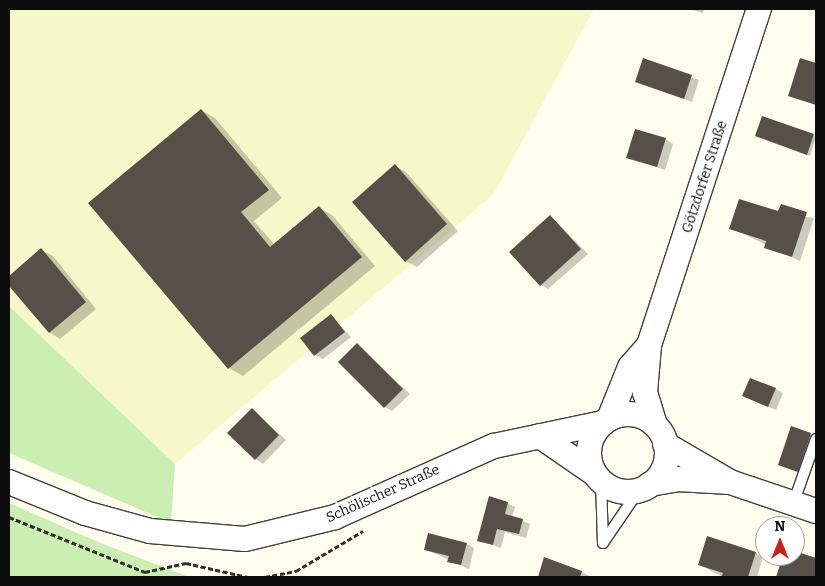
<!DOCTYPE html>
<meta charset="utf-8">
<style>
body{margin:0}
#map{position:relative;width:825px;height:586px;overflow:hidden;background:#fffded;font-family:Bitter,serif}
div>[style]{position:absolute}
.farmland>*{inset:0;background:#f7f8ca}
.green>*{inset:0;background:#cbeeb2}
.shadow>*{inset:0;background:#0003}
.building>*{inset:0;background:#575048}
.path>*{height:3px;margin-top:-1.5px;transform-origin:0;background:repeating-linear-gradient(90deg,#2f2f2f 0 5px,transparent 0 7.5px)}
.roads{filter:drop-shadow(1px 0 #404040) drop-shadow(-1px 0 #404040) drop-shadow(0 1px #404040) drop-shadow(0 -1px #404040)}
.service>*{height:10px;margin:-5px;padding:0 5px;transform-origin:5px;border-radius:5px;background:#fff}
.tertiary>*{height:24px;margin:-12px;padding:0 12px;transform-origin:12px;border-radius:12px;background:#fff}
.tertiary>.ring{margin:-12px;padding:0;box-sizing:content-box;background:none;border:24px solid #fff;border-radius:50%}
span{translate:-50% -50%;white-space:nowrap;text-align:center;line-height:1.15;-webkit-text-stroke:5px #fff;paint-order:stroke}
.street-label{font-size:14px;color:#0d0d0d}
.frame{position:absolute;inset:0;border:10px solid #0d0d0d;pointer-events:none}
.north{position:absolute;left:755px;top:516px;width:50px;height:50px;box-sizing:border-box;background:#fff;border:1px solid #9e9e9e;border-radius:50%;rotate:0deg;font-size:14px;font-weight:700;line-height:20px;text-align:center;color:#0d0d0d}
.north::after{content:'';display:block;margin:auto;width:18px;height:22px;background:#cc2116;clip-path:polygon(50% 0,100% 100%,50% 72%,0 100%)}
</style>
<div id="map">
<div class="farmland">
<i style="clip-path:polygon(9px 9px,594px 9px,493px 195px,175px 464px,9px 306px)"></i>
</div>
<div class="green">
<i style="clip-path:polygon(9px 306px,175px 464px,171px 523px,9px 453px)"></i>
<i style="clip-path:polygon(9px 503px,98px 542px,189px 577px,9px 577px)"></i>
</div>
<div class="shadow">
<i style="clip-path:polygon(689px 9px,704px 9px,703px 13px)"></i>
<i style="clip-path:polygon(801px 59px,816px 64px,816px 105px,790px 95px)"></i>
<i style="clip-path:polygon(644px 60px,699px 80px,692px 102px,637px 81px)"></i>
<i style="clip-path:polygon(201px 110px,215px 118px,282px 198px,254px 221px,275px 245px,319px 207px,333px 216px,375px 266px,243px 376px,229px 368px)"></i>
<i style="clip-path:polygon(763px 117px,816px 137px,810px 156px,756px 136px)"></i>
<i style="clip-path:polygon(665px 139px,673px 144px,665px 170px,627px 157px)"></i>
<i style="clip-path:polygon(395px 166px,406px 172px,458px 231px,417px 267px,406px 261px)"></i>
<i style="clip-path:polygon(779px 213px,814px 218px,800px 261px,731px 228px)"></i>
<i style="clip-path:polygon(550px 216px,588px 254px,548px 289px,541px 285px)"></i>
<i style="clip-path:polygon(41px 250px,53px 256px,96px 309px,60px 339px,49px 332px,9px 284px,9px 277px)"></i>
<i style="clip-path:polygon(331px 315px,351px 337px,323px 359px,315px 355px)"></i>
<i style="clip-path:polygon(357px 345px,410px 394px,392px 411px,385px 407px)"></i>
<i style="clip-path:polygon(775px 389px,783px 393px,776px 410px,743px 396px)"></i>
<i style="clip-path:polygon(252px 410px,286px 440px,263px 464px,256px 459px)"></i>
<i style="clip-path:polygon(810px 434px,816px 437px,806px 475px,779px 465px)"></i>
<i style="clip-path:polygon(507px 503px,515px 507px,512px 517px,530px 524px,526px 538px,505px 532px,501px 548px,478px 540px)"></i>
<i style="clip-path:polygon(467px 544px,474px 548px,469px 569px,425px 549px)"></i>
<i style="clip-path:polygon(756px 553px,763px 557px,757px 577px,723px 577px,700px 565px)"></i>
<i style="clip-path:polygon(795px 553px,816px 560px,816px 577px,777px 577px,784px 556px)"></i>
<i style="clip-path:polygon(545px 559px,582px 572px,591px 577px,539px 577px)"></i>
</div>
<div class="building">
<i style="clip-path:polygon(643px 58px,692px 75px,684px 99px,635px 82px)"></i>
<i style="clip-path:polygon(800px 58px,816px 63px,816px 105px,788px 96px)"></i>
<i style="clip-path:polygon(201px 109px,269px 190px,241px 212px,270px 247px,319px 206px,362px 257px,228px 369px,88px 203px)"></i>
<i style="clip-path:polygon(762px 116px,814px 134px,807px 155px,755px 136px)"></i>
<i style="clip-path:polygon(635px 129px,666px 138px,657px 167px,626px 158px)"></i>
<i style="clip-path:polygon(395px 164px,447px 224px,405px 262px,352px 202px)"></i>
<i style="clip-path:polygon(739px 199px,778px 211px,781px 204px,807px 212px,792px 257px,764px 248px,766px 241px,729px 229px)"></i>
<i style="clip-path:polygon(550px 215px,581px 249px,540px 286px,509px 252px)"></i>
<i style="clip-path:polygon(41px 248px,86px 302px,49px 333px,9px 286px,9px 276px)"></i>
<i style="clip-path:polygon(331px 314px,345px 332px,314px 356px,300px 338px)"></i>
<i style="clip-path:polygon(357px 343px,403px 389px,384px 408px,338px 362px)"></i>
<i style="clip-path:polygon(750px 378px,776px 388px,768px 407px,742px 396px)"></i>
<i style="clip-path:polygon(252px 408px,279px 435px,255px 460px,227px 433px)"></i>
<i style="clip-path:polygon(791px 426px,811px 433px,798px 472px,778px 465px)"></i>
<i style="clip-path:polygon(489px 496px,508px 502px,505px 514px,523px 519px,519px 534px,497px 529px,493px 545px,477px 541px)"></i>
<i style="clip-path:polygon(428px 533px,467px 543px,461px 565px,447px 562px,449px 556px,424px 550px)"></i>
<i style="clip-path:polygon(707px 536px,756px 552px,748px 577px,721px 577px,723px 573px,698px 565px)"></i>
<i style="clip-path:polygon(795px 551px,816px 558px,816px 577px,776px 577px,783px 556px,795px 556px)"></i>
<i style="clip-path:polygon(544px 557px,582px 571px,580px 577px,538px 577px)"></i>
</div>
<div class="path">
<i style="left:9px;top:517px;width:147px;rotate:22deg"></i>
<i style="left:145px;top:572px;width:42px;rotate:-12.4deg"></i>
<i style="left:186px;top:563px;width:63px;rotate:12.9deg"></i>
<i style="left:265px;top:577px;width:32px;rotate:-11deg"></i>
<i style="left:296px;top:571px;width:78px;rotate:-30.8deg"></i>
</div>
<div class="roads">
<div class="service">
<i style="left:601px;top:480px;width:63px;rotate:88.2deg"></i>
<i style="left:793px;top:504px;width:69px;rotate:-70.5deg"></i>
<i style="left:603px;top:543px;width:64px;rotate:-55.8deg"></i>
</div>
<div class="tertiary">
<i class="ring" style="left:589px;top:414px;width:54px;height:54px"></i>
<i style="left:609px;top:419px;width:56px;rotate:-68deg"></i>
<i style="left:630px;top:367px;width:29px;rotate:-49deg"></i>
<i style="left:655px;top:425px;width:34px;rotate:-107deg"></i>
<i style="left:645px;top:393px;width:48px;rotate:-85.2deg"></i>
<i style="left:649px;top:345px;width:354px;rotate:-71.9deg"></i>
<i style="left:540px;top:436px;width:67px;rotate:34.6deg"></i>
<i style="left:665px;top:444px;width:75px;rotate:30.3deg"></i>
<i style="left:730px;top:482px;width:91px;rotate:18.6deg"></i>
<i style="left:9px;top:482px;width:82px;rotate:22.2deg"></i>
<i style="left:85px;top:513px;width:67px;rotate:15.5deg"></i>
<i style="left:150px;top:531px;width:95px;rotate:4.8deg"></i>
<i style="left:245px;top:539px;width:93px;rotate:-13.7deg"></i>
<i style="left:335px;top:517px;width:174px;rotate:-24.1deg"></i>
<i style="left:494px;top:446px;width:111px;rotate:-11.9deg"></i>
<i style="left:650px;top:484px;width:27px;rotate:-10deg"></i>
<i style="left:677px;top:479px;width:53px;rotate:3.2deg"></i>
</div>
</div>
<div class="street-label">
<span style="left:705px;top:177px;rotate:-72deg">Götzdorfer Straße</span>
<span style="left:383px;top:494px;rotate:-24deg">Schölischer Straße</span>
</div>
<div class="frame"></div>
<div class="north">N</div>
</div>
